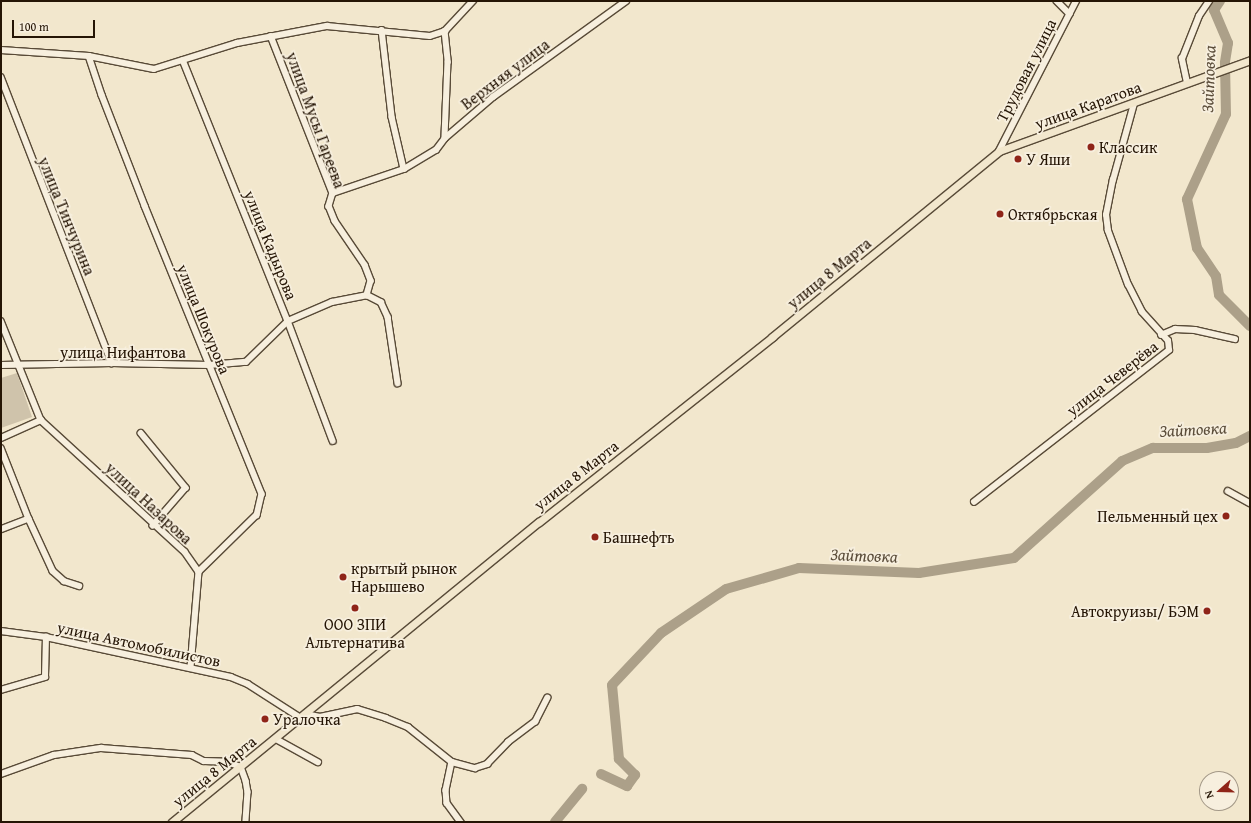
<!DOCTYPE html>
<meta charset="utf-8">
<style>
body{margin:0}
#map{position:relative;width:1251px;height:823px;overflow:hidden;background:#f2e7cd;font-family:"Gentium Book Plus",serif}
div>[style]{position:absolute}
.green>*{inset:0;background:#cfc3ab}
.river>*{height:10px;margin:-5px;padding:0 5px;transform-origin:5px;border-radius:5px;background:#aca089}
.roads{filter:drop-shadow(1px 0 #584a37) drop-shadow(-1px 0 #584a37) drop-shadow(0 1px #584a37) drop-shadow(0 -1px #584a37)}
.minor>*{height:5.5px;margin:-2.75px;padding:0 2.75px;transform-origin:2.75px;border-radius:2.75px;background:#f7efde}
.major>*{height:7px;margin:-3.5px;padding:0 3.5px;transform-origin:3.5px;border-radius:3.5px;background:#f2e7cd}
.dots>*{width:11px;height:11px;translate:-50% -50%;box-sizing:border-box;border:2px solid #f7efde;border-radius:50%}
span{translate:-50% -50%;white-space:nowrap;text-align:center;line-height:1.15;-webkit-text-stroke:3.5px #f7efde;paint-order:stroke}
.street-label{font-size:16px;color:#251505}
.poi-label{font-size:16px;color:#251505}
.left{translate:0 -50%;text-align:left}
.right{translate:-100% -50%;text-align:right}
.water-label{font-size:17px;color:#5b4d3a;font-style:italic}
.frame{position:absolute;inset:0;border:2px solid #251505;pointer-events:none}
.north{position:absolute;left:1199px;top:771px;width:40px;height:40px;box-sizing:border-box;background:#f7efde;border:1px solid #a39887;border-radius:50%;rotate:250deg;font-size:11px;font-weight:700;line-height:16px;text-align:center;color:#251505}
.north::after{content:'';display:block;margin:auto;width:14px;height:18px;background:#8f2418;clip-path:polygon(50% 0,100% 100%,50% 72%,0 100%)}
.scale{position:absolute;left:12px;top:20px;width:83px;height:18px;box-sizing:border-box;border:2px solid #251505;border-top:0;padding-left:5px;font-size:12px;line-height:14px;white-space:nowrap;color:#251505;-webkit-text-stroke:3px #f7efde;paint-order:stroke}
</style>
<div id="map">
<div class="green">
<i style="clip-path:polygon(17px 373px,32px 417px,1px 428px,1px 378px)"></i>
</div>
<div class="river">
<i style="left:1220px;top:1px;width:11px;rotate:124deg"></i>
<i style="left:1214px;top:10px;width:36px;rotate:67deg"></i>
<i style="left:1228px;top:43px;width:20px;rotate:99deg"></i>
<i style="left:1225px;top:63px;width:51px;rotate:88.9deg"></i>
<i style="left:1226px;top:114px;width:94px;rotate:114.6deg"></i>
<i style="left:1187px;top:199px;width:50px;rotate:78.5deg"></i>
<i style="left:1197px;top:248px;width:34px;rotate:56deg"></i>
<i style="left:1216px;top:276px;width:19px;rotate:81deg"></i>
<i style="left:1219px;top:295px;width:44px;rotate:45deg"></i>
<i style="left:601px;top:774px;width:29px;rotate:25deg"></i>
<i style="left:627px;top:786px;width:14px;rotate:-54deg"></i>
<i style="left:635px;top:775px;width:23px;rotate:-135deg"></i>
<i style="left:619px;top:759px;width:74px;rotate:-95.4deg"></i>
<i style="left:612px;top:685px;width:71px;rotate:-46.7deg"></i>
<i style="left:661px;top:633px;width:78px;rotate:-34.1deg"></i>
<i style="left:726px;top:589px;width:76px;rotate:-16deg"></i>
<i style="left:799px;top:568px;width:120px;rotate:2.4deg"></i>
<i style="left:919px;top:573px;width:96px;rotate:-9deg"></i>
<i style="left:1014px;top:558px;width:145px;rotate:-41.9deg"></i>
<i style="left:1122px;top:461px;width:34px;rotate:-23deg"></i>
<i style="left:1153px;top:448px;width:54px"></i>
<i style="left:1207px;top:448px;width:29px;rotate:-10deg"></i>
<i style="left:1236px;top:443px;width:16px;rotate:-27deg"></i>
<i style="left:555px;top:822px;width:43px;rotate:-50.7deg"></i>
</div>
<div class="roads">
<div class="minor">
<i style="left:1057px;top:1px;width:18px;rotate:45deg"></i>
<i style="left:382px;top:30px;width:88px;rotate:83.4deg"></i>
<i style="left:392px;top:117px;width:53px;rotate:77deg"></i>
<i style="left:445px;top:31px;width:31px;rotate:84deg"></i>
<i style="left:448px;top:62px;width:76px;rotate:92.3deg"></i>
<i style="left:271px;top:36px;width:169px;rotate:68.5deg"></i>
<i style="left:333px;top:193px;width:14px;rotate:107deg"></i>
<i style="left:329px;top:206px;width:16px;rotate:68deg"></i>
<i style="left:335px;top:221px;width:53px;rotate:55.7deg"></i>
<i style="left:365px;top:265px;width:17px;rotate:69deg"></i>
<i style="left:371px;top:281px;width:15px;rotate:106deg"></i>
<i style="left:367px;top:295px;width:16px;rotate:27deg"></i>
<i style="left:381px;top:302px;width:17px;rotate:65deg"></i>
<i style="left:388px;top:317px;width:67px;rotate:81.4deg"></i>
<i style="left:1px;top:50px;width:88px;rotate:3.9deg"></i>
<i style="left:89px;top:56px;width:66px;rotate:11.3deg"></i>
<i style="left:154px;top:69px;width:87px;rotate:-17.4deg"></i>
<i style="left:237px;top:43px;width:92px;rotate:-10.7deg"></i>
<i style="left:327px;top:26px;width:103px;rotate:5.5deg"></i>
<i style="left:430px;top:36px;width:16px;rotate:-18deg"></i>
<i style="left:445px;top:31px;width:41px;rotate:-47deg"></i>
<i style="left:89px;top:56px;width:41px;rotate:71.6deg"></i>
<i style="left:102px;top:95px;width:119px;rotate:68.8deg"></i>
<i style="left:145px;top:206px;width:311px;rotate:67.9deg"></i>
<i style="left:262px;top:494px;width:22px;rotate:103deg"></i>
<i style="left:257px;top:515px;width:81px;rotate:135.5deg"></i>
<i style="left:183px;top:60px;width:281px;rotate:68.1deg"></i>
<i style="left:288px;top:321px;width:128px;rotate:69.4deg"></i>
<i style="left:1px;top:77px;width:307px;rotate:68.8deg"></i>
<i style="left:1187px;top:83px;width:25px;rotate:-102deg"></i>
<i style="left:1182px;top:59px;width:46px;rotate:-68.4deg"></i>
<i style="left:1199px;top:16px;width:18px;rotate:-56deg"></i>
<i style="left:999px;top:151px;width:169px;rotate:-62.8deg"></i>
<i style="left:333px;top:193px;width:75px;rotate:-18.7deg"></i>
<i style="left:404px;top:169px;width:37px;rotate:-31deg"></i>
<i style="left:436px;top:150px;width:15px;rotate:-53deg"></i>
<i style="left:445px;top:138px;width:63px;rotate:-40.5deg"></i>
<i style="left:493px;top:97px;width:164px;rotate:-35.8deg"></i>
<i style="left:1px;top:321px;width:107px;rotate:68deg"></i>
<i style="left:1161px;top:335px;width:15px;rotate:-23deg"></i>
<i style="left:1175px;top:329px;width:20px;rotate:3deg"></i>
<i style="left:1195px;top:330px;width:41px;rotate:12.7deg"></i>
<i style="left:1px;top:365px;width:111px;rotate:-1deg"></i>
<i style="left:112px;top:363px;width:97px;rotate:1.2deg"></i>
<i style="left:209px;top:365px;width:37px;rotate:-5deg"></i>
<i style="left:246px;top:362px;width:59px;rotate:-44.3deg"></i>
<i style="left:288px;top:321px;width:48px;rotate:-23.4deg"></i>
<i style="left:332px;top:302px;width:36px;rotate:-11deg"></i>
<i style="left:141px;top:433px;width:71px;rotate:50.7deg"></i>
<i style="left:186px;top:488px;width:50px;rotate:131deg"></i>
<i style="left:1px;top:438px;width:44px;rotate:-24.2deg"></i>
<i style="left:41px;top:420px;width:195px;rotate:42.5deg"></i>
<i style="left:185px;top:552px;width:24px;rotate:55deg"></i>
<i style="left:199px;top:572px;width:96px;rotate:94.8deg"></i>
<i style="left:1px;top:448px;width:76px;rotate:68.5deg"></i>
<i style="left:29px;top:519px;width:30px;rotate:159deg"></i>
<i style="left:1228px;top:491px;width:25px;rotate:29deg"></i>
<i style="left:974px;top:502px;width:247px;rotate:-37.9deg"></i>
<i style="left:1169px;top:350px;width:9px;rotate:-96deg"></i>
<i style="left:1168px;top:341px;width:39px;rotate:-132deg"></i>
<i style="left:1142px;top:312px;width:30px;rotate:-117deg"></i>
<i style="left:1128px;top:285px;width:58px;rotate:-110.3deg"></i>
<i style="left:1108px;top:231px;width:16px;rotate:-97deg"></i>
<i style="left:1106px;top:215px;width:36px;rotate:-79deg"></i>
<i style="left:1113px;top:180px;width:79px;rotate:-74.6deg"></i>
<i style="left:29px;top:519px;width:57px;rotate:65.2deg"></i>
<i style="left:53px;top:571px;width:15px;rotate:42deg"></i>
<i style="left:64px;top:581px;width:16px;rotate:18deg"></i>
<i style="left:1px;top:631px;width:45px;rotate:7.6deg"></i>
<i style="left:46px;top:637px;width:189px;rotate:12.2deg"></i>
<i style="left:231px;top:677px;width:18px;rotate:22deg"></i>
<i style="left:248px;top:684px;width:63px;rotate:32.7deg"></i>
<i style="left:1px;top:690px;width:46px;rotate:-16.5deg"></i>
<i style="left:45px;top:677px;width:40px;rotate:-88.6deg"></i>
<i style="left:306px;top:714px;width:14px;rotate:12deg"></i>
<i style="left:320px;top:717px;width:38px;rotate:-12deg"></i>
<i style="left:357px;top:709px;width:30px;rotate:17deg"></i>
<i style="left:386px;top:718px;width:24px;rotate:22deg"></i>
<i style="left:408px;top:727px;width:56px;rotate:38.5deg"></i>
<i style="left:452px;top:762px;width:24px;rotate:15deg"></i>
<i style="left:475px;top:768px;width:13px;rotate:-18deg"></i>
<i style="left:487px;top:764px;width:30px;rotate:-46deg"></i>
<i style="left:508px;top:742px;width:34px;rotate:-37deg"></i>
<i style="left:535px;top:722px;width:27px;rotate:-63deg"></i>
<i style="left:276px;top:739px;width:48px;rotate:28.7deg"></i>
<i style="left:452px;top:762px;width:29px;rotate:102deg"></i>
<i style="left:446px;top:790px;width:13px;rotate:86deg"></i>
<i style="left:447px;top:803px;width:24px;rotate:54deg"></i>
<i style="left:1px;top:774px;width:56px;rotate:-19.7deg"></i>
<i style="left:54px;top:755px;width:48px;rotate:-8.5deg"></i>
<i style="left:101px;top:748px;width:91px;rotate:4.4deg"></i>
<i style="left:192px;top:755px;width:13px;rotate:27deg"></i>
<i style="left:204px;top:761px;width:24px;rotate:2deg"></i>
<i style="left:228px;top:762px;width:14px;rotate:21deg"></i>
<i style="left:241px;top:767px;width:15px;rotate:70deg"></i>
<i style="left:246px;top:781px;width:11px;rotate:80deg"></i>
<i style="left:248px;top:792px;width:30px;rotate:94deg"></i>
</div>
<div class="major">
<i style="left:172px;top:822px;width:474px;rotate:-39.3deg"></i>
<i style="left:539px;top:522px;width:298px;rotate:-38.4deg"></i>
<i style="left:772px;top:337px;width:293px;rotate:-39.3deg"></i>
<i style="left:999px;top:151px;width:267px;rotate:-19.9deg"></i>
</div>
</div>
<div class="dots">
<i style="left:1091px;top:147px;background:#8f2418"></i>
<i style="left:1018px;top:159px;background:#8f2418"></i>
<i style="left:1000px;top:214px;background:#8f2418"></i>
<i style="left:1226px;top:516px;background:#8f2418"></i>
<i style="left:595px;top:537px;background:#8f2418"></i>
<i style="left:343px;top:577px;background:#8f2418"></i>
<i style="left:355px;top:608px;background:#8f2418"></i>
<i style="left:1207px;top:611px;background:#8f2418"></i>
<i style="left:265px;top:719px;background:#8f2418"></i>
</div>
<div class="street-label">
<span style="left:1026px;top:70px;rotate:-63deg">Трудовая улица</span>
<span style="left:505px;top:74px;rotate:-37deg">Верхняя улица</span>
<span style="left:1088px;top:105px;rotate:-20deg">улица Каратова</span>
<span style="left:316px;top:120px;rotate:70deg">улица Мусы Гареева</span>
<span style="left:67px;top:216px;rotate:68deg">улица Тинчурина</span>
<span style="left:271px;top:245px;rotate:68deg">улица Кадырова</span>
<span style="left:829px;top:273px;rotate:-39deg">улица 8 Марта</span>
<span style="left:204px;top:319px;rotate:68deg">улица Шокурова</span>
<span style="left:123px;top:352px">улица Нифантова</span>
<span style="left:1112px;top:378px;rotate:-38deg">улица Чеверёва</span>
<span style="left:576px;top:475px;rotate:-38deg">улица 8 Марта</span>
<span style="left:149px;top:503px;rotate:43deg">улица Назарова</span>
<span style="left:139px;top:644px;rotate:12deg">улица Автомобилистов</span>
<span style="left:214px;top:771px;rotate:-39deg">улица 8 Марта</span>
</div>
<div class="poi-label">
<span class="left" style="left:1099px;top:147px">Классик</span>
<span class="left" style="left:1026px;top:159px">У Яши</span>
<span class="left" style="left:1008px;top:214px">Октябрьская</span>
<span class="right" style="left:1218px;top:516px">Пельменный цех</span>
<span class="left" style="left:603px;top:537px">Башнефть</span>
<span class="left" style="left:351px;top:577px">крытый рынок<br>Нарышево</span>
<span class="right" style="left:1199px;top:611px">Автокруизы/ БЭМ</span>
<span style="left:355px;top:633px">ООО ЗПИ<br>Альтернатива</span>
<span class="left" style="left:273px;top:719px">Уралочка</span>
</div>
<div class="water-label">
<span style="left:1208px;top:79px;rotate:-88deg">Зайтовка</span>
<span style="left:1193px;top:429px;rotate:-3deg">Зайтовка</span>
<span style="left:864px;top:555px;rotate:2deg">Зайтовка</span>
</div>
<div class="frame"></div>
<div class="north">N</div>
<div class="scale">100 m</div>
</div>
